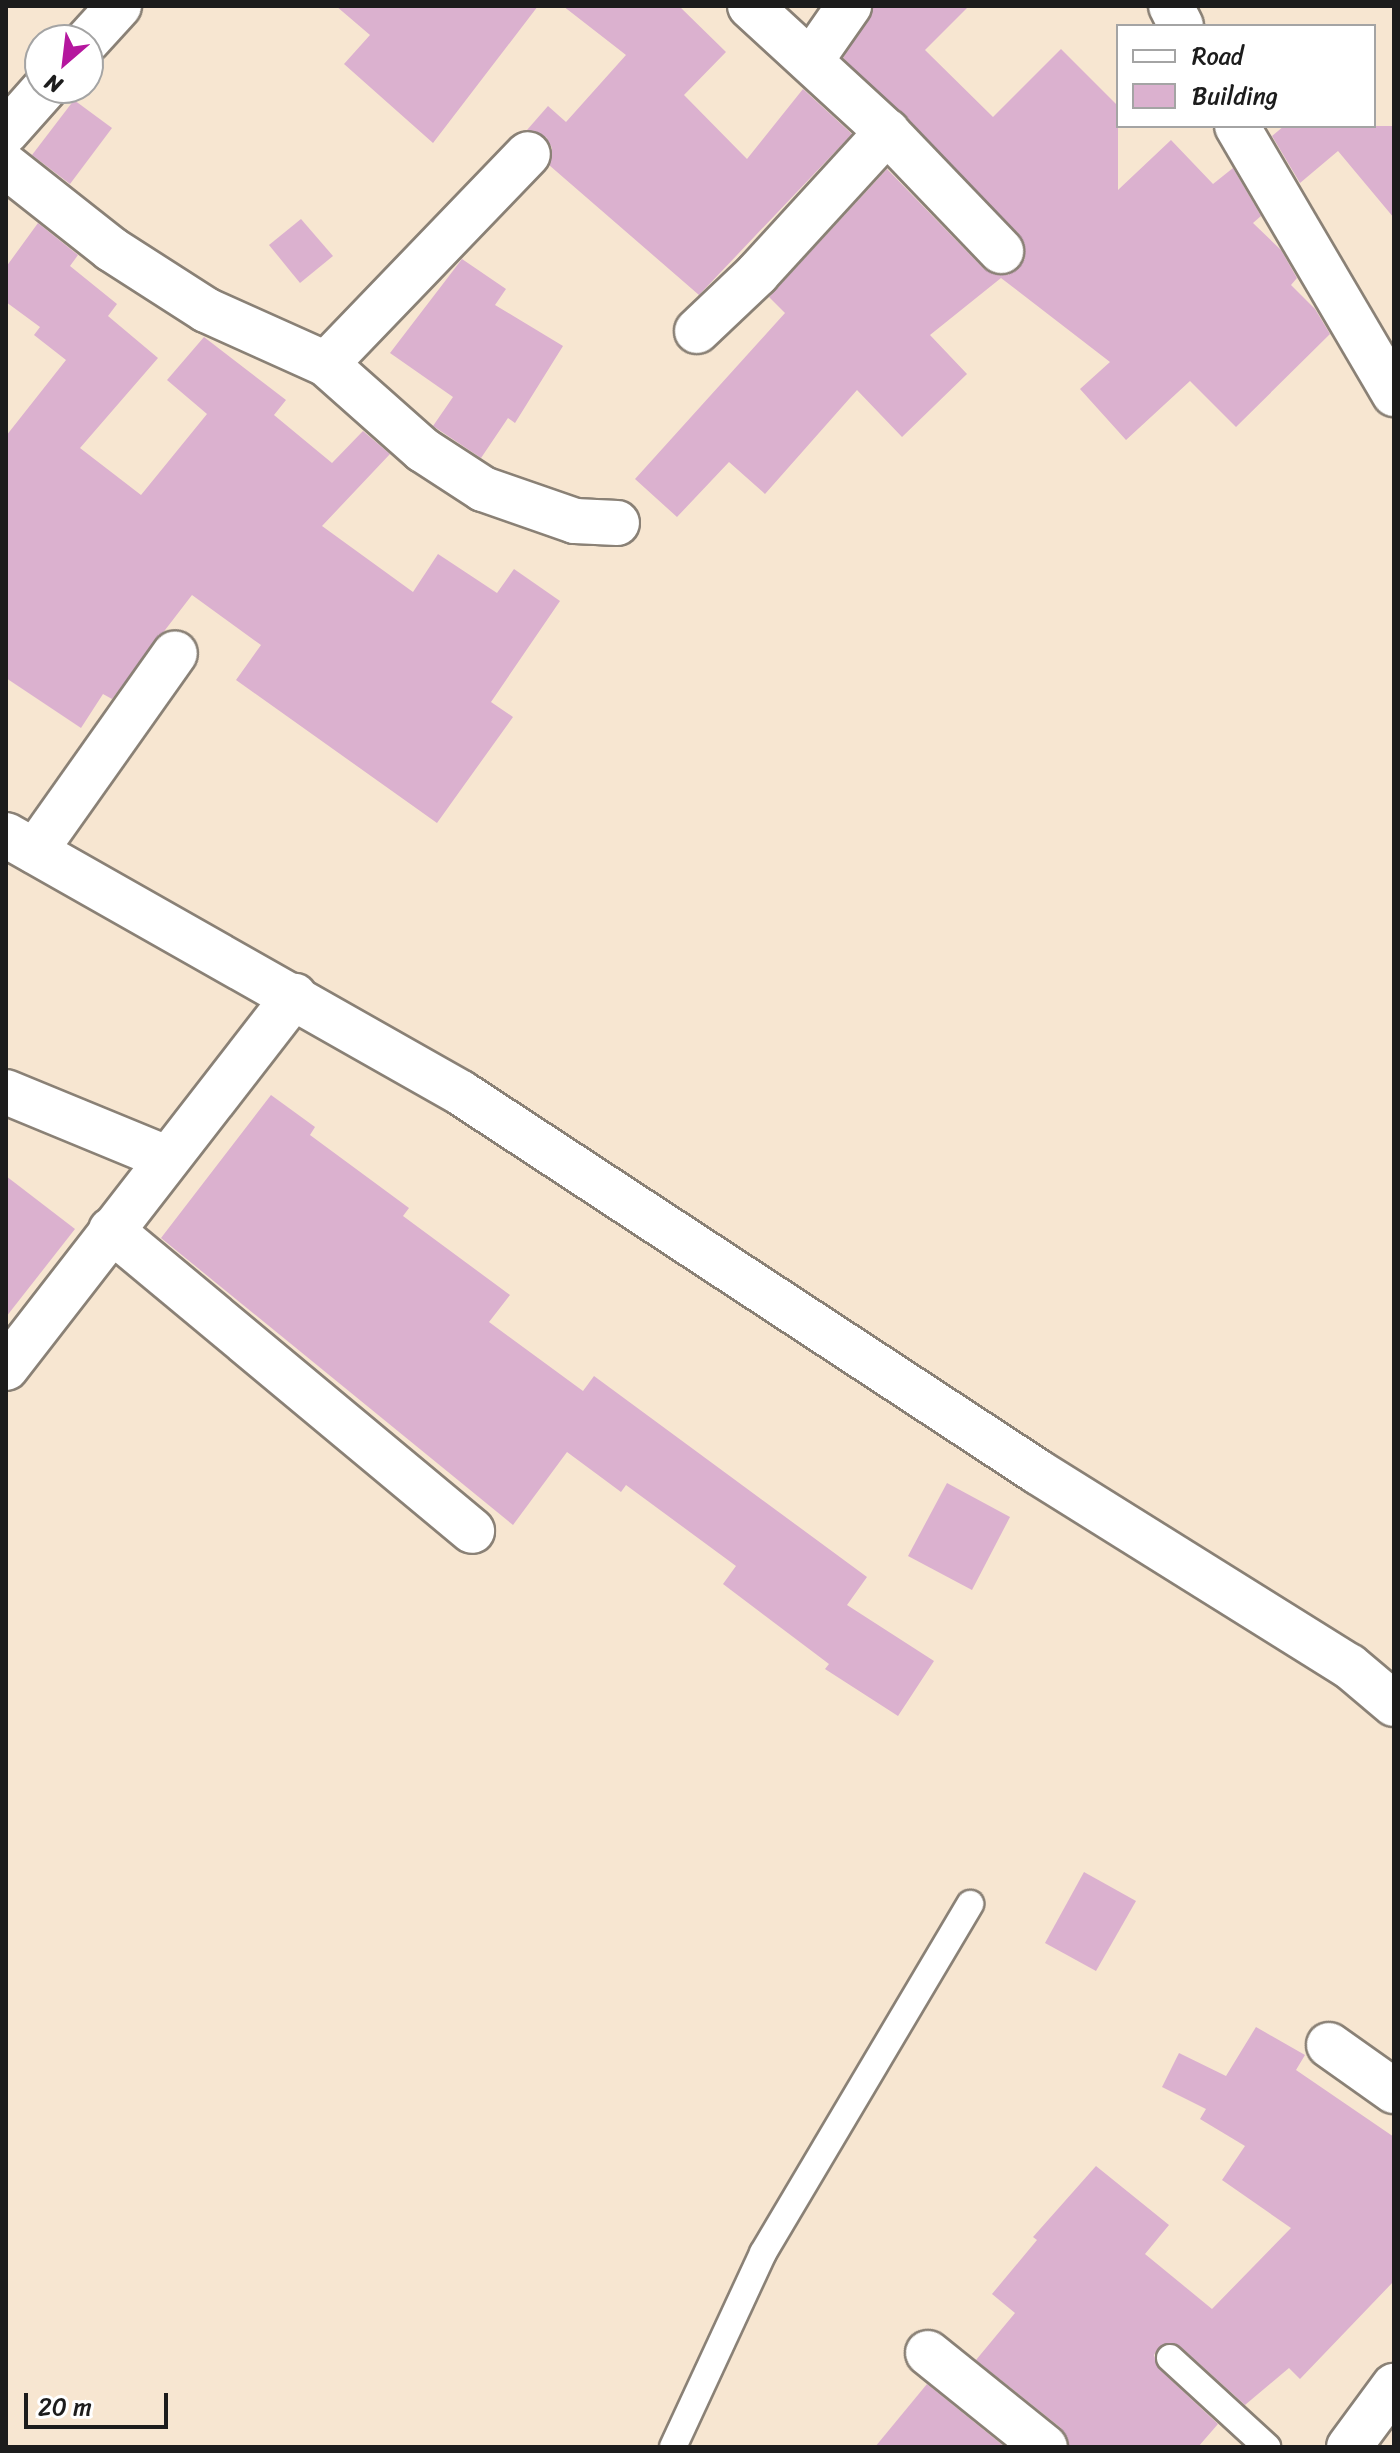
<!DOCTYPE html>
<style>
body{margin:0}
#map{position:relative;width:1400px;height:2453px;overflow:hidden;background:#f7e6d1;font-family:Sriracha,sans-serif}
div>[style]{position:absolute}
.building>*{inset:0;background:#dbb1cf}
.roads{filter:drop-shadow(2px 0 #8a8176) drop-shadow(-2px 0 #8a8176) drop-shadow(0 2px #8a8176) drop-shadow(0 -2px #8a8176)}
.lane>*{height:26px;margin:-13px;padding:0 13px;transform-origin:13px;border-radius:13px;background:#fff}
.street>*{height:44px;margin:-22px;padding:0 22px;transform-origin:22px;border-radius:22px;background:#fff}
span{translate:-50% -50%;white-space:nowrap;text-align:center;line-height:1.15;-webkit-text-stroke:6px #fff;paint-order:stroke}
.frame{position:absolute;inset:0;border:8px solid #1c1c1c;pointer-events:none}
.legend{position:absolute;left:1116px;top:24px;width:260px;height:104px;box-sizing:border-box;background:#fff;border:2px solid #a4a4a4;margin:0;padding:10px 14px;list-style:none;font-size:24px;color:#1c1c1c}
.legend li{display:flex;align-items:center;gap:16px;height:40px}
.legend b{width:40px;border:2px solid #a4a4a4}
.north{position:absolute;left:24px;top:24px;width:80px;height:80px;box-sizing:border-box;background:#fff;border:2px solid #a4a4a4;border-radius:50%;rotate:208deg;font-size:22px;font-weight:700;line-height:32px;text-align:center;color:#1c1c1c}
.north::after{content:'';display:block;margin:auto;width:28px;height:36px;background:#b5179e;clip-path:polygon(50% 0,100% 100%,50% 72%,0 100%)}
.scale{position:absolute;left:24px;top:2393px;width:144px;height:36px;box-sizing:border-box;border:4px solid #1c1c1c;border-top:0;padding-left:10px;font-size:24px;line-height:28px;white-space:nowrap;color:#1c1c1c;-webkit-text-stroke:6px #fff;paint-order:stroke}
</style>
<div id="map">
<div class="building">
<i style="clip-path:polygon(336px 6px,538px 6px,433px 143px,344px 64px,370px 35px)"></i>
<i style="clip-path:polygon(563px 6px,679px 6px,726px 52px,684px 95px,747px 159px,803px 89px,852px 134px,699px 295px,549px 165px,552px 148px,546px 137px,527px 130px,548px 106px,566px 122px,626px 55px)"></i>
<i style="clip-path:polygon(874px 6px,969px 6px,925px 50px,993px 117px,1061px 49px,1118px 106px,1118px 190px,1171px 140px,1213px 184px,1233px 168px,1261px 216px,1253px 223px,1281px 250px,1297px 278px,1291px 285px,1315px 309px,1330px 334px,1236px 427px,1190px 381px,1126px 440px,1080px 389px,1110px 362px,1001px 278px,930px 335px,967px 374px,902px 437px,857px 390px,765px 494px,729px 462px,677px 517px,635px 479px,785px 313px,769px 297px,887px 169px,984px 269px,1008px 275px,1025px 259px,1019px 234px,843px 58px)"></i>
<i style="clip-path:polygon(74px 100px,112px 128px,70px 184px,32px 155px)"></i>
<i style="clip-path:polygon(1284px 126px,1394px 126px,1394px 218px,1338px 151px,1300px 183px,1272px 136px)"></i>
<i style="clip-path:polygon(301px 219px,333px 256px,300px 283px,269px 245px)"></i>
<i style="clip-path:polygon(38px 223px,78px 255px,70px 266px,117px 304px,108px 316px,158px 358px,80px 448px,141px 495px,207px 414px,167px 380px,204px 337px,286px 400px,274px 415px,332px 463px,363px 431px,390px 454px,322px 526px,413px 592px,438px 554px,497px 593px,514px 569px,560px 601px,491px 702px,513px 717px,437px 823px,236px 680px,261px 645px,192px 595px,112px 699px,103px 694px,81px 728px,6px 678px,6px 436px,66px 360px,34px 335px,40px 327px,6px 302px,6px 267px)"></i>
<i style="clip-path:polygon(462px 259px,506px 289px,495px 305px,563px 346px,515px 423px,508px 418px,481px 458px,433px 426px,453px 397px,390px 353px)"></i>
<i style="clip-path:polygon(271px 1095px,315px 1127px,310px 1135px,409px 1208px,403px 1216px,510px 1295px,489px 1322px,583px 1391px,594px 1376px,867px 1577px,847px 1605px,934px 1661px,898px 1716px,825px 1669px,829px 1664px,723px 1584px,736px 1566px,626px 1485px,621px 1492px,567px 1452px,513px 1525px,161px 1238px)"></i>
<i style="clip-path:polygon(6px 1176px,75px 1229px,6px 1317px)"></i>
<i style="clip-path:polygon(947px 1483px,1010px 1517px,972px 1590px,908px 1556px)"></i>
<i style="clip-path:polygon(1084px 1872px,1136px 1901px,1096px 1971px,1045px 1943px)"></i>
<i style="clip-path:polygon(1256px 2027px,1305px 2055px,1296px 2070px,1394px 2137px,1394px 2281px,1300px 2379px,1289px 2368px,1245px 2405px,1180px 2346px,1159px 2347px,1154px 2355px,1159px 2369px,1218px 2424px,1198px 2447px,1069px 2447px,1061px 2428px,976px 2360px,1015px 2313px,992px 2294px,1037px 2240px,1033px 2237px,1096px 2166px,1169px 2225px,1145px 2254px,1212px 2309px,1291px 2228px,1222px 2180px,1245px 2146px,1200px 2119px,1206px 2109px,1162px 2087px,1179px 2053px,1226px 2076px)"></i>
<i style="clip-path:polygon(927px 2384px,1005px 2447px,875px 2447px)"></i>
</div>
<div class="roads">
<div class="lane">
<i style="left:1170px;top:2358px;width:132px;rotate:42.5deg"></i>
<i style="left:673px;top:2447px;width:214px;rotate:-65.1deg"></i>
<i style="left:763px;top:2253px;width:406px;rotate:-59.3deg"></i>
</div>
<div class="street">
<i style="left:750px;top:6px;width:186px;rotate:42.6deg"></i>
<i style="left:887px;top:132px;width:165px;rotate:46.2deg"></i>
<i style="left:1171px;top:6px;width:22px;rotate:63deg"></i>
<i style="left:88px;top:40px;width:46px;rotate:-47.6deg"></i>
<i style="left:812px;top:59px;width:65px;rotate:-55.1deg"></i>
<i style="left:1237px;top:126px;width:311px;rotate:59.6deg"></i>
<i style="left:6px;top:132px;width:59px;rotate:-48.4deg"></i>
<i style="left:6px;top:166px;width:134px;rotate:38.3deg"></i>
<i style="left:111px;top:249px;width:113px;rotate:32.7deg"></i>
<i style="left:206px;top:310px;width:132px;rotate:24.2deg"></i>
<i style="left:326px;top:364px;width:130px;rotate:41.6deg"></i>
<i style="left:423px;top:450px;width:72px;rotate:33deg"></i>
<i style="left:483px;top:489px;width:97px;rotate:19.2deg"></i>
<i style="left:575px;top:521px;width:42px;rotate:2.7deg"></i>
<i style="left:697px;top:331px;width:83px;rotate:-43.5deg"></i>
<i style="left:757px;top:274px;width:193px;rotate:-47.5deg"></i>
<i style="left:326px;top:364px;width:291px;rotate:-46.1deg"></i>
<i style="left:6px;top:835px;width:523px;rotate:29.55deg"></i>
<i style="left:461px;top:1093px;width:690px;rotate:33.3deg"></i>
<i style="left:1038px;top:1472px;width:367px;rotate:32deg"></i>
<i style="left:1349px;top:1666px;width:59px;rotate:40.2deg"></i>
<i style="left:35px;top:851px;width:242px;rotate:-54.7deg"></i>
<i style="left:6px;top:1092px;width:173px;rotate:22.4deg"></i>
<i style="left:111px;top:1230px;width:470px;rotate:39.8deg"></i>
<i style="left:6px;top:1368px;width:471px;rotate:-52.2deg"></i>
<i style="left:1329px;top:2045px;width:80px;rotate:35.3deg"></i>
<i style="left:928px;top:2353px;width:150px;rotate:38.8deg"></i>
<i style="left:1349px;top:2447px;width:76px;rotate:-53.6deg"></i>
</div>
</div>
<div class="frame"></div>
<ul class="legend">
<li><b style="height:10px;background:#fff"></b>Road</li>
<li><b style="height:22px;background:#dbb1cf"></b>Building</li>
</ul>
<div class="north">N</div>
<div class="scale">20 m</div>
</div>
